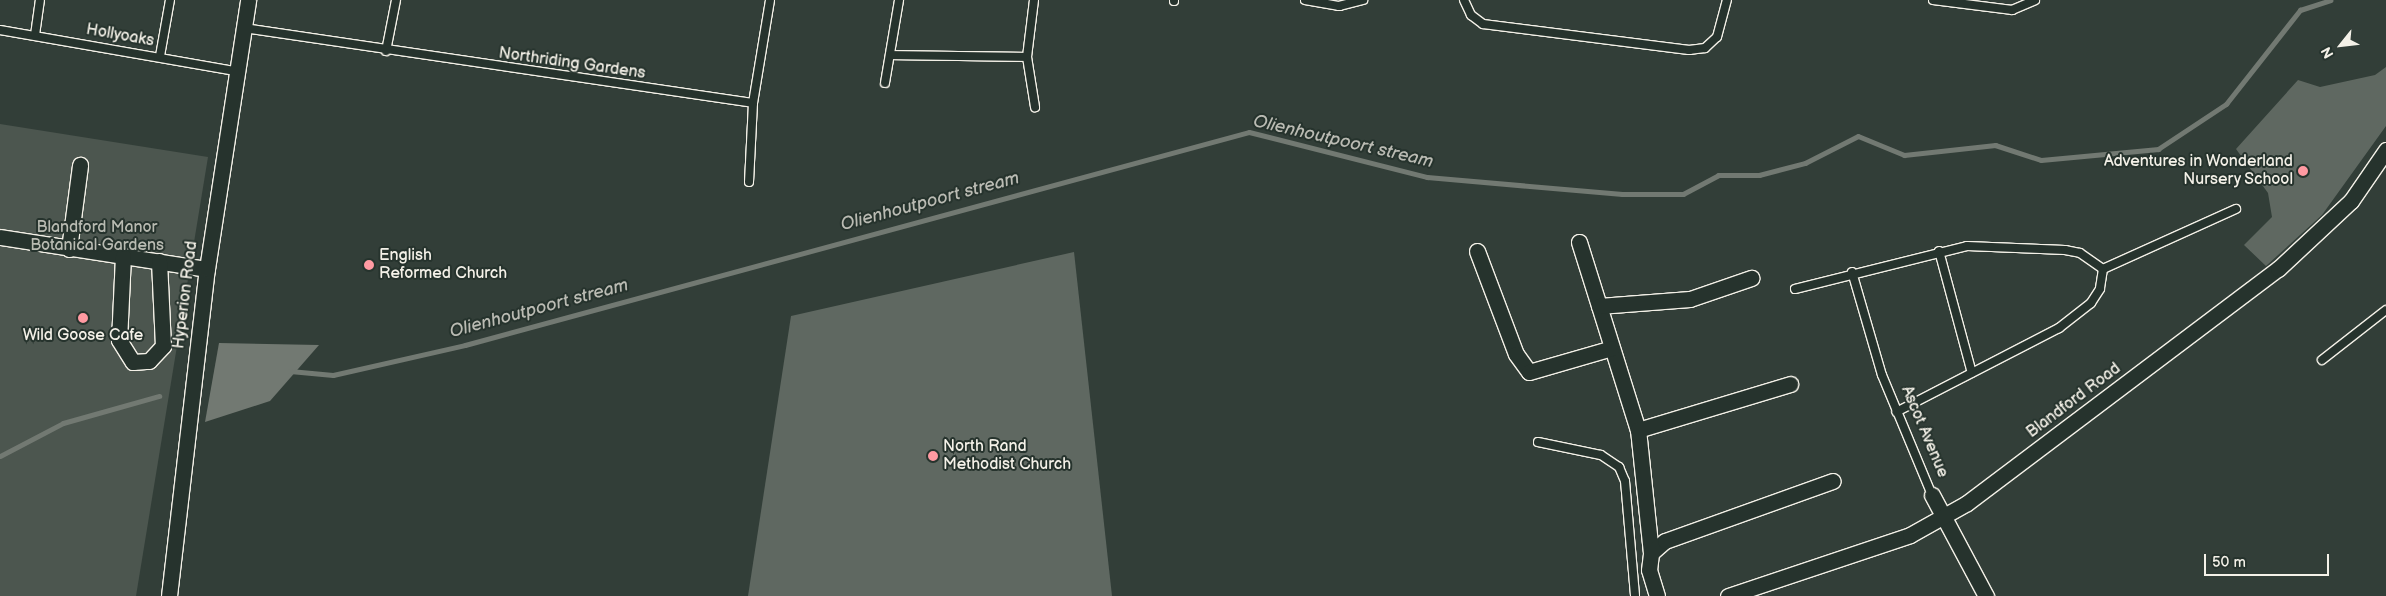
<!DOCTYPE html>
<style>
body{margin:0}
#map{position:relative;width:2386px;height:596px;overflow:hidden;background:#323e38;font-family:"Balsamiq Sans",sans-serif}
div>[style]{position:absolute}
.green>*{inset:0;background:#4c564f}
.water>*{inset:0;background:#727972}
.stream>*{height:5px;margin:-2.5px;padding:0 2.5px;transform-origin:2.5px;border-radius:2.5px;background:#727972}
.building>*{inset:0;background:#5f6861}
.roads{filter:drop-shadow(1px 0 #f4f1e8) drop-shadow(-1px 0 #f4f1e8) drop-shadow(0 1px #f4f1e8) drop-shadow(0 -1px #f4f1e8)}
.lane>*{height:8px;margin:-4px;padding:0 4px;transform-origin:4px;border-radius:4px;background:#26332d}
.street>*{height:15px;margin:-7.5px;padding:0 7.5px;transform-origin:7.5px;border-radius:7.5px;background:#26332d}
.dots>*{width:14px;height:14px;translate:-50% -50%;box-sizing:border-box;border:2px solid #26332d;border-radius:50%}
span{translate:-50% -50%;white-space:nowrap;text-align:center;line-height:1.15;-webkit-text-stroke:4px #26332d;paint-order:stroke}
.street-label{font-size:16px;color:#f4f1e8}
.poi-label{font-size:16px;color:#f4f1e8}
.right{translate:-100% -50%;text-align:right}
.left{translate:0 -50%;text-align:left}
.park-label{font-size:16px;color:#b9bbb2}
.water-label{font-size:18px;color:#babbb3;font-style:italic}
.north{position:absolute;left:2316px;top:20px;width:50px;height:50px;-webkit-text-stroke:4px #26332d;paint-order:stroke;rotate:241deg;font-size:14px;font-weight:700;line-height:20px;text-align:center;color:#f4f1e8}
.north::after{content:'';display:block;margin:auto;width:18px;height:22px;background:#f4f1e8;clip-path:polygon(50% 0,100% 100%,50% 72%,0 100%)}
.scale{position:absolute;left:2204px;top:554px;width:125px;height:22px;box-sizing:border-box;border:2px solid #f4f1e8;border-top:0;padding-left:6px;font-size:15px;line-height:18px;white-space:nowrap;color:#f4f1e8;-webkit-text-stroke:4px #26332d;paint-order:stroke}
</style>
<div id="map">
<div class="green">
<i style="clip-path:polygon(0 124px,208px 157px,136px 596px,0 596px)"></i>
</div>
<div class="water">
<i style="clip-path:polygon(219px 343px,319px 345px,270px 401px,205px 422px)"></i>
</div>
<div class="stream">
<i style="left:290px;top:371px;width:43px;rotate:5.3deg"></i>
<i style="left:333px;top:375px;width:135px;rotate:-12.8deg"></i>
<i style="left:465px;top:345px;width:812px;rotate:-15.2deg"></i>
<i style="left:1249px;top:132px;width:184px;rotate:14.2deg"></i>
<i style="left:1427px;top:177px;width:196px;rotate:5deg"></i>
<i style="left:1622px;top:194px;width:61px"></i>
<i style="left:1683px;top:194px;width:40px;rotate:-28deg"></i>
<i style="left:1718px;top:175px;width:41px"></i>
<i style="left:1759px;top:175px;width:48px;rotate:-14.6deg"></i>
<i style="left:1805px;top:163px;width:59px;rotate:-27deg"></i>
<i style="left:1858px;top:136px;width:50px;rotate:22.4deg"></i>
<i style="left:1904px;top:155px;width:92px;rotate:-6.3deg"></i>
<i style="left:1995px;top:145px;width:48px;rotate:18.1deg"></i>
<i style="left:2041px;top:160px;width:118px;rotate:-5.4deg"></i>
<i style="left:2158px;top:149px;width:82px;rotate:-33.5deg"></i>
<i style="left:2226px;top:104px;width:120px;rotate:-51.8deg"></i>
<i style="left:2300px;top:10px;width:32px;rotate:-18deg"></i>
<i style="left:0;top:456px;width:71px;rotate:-27.6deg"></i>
<i style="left:63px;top:423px;width:100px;rotate:-15.7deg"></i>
</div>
<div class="building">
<i style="clip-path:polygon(2386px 67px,2386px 126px,2322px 215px,2266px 266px,2244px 245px,2272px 217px,2268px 193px,2236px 149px,2298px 80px,2320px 87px,2375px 75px)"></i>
<i style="clip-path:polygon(1074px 252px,1112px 596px,748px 596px,791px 316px)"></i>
</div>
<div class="roads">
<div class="lane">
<i style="left:1034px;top:0;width:57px;rotate:97deg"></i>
<i style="left:1027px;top:57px;width:51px;rotate:80.9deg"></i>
<i style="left:1305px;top:0;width:35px;rotate:10deg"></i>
<i style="left:1339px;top:6px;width:25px;rotate:-14deg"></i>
<i style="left:1464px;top:0;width:17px;rotate:65deg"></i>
<i style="left:1471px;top:15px;width:15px;rotate:37deg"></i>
<i style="left:1483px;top:24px;width:208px;rotate:7.2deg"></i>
<i style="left:1689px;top:50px;width:16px;rotate:-7deg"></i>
<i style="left:1705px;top:48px;width:16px;rotate:-43deg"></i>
<i style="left:1717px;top:37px;width:38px;rotate:-75deg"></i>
<i style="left:1933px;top:0;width:80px;rotate:7.2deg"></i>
<i style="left:2012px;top:10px;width:25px;rotate:-23deg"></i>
<i style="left:1174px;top:1px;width:1px;rotate:-90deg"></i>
<i style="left:244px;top:28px;width:514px;rotate:8.38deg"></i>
<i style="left:0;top:30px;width:239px;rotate:9.9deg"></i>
<i style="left:35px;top:35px;width:35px;rotate:-82deg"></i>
<i style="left:386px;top:51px;width:52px;rotate:-78.9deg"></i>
<i style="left:890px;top:55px;width:137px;rotate:0.8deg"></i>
<i style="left:160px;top:56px;width:57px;rotate:-79.9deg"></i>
<i style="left:885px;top:83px;width:84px;rotate:-80.4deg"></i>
<i style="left:749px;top:182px;width:79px;rotate:-87.1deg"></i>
<i style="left:753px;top:103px;width:104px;rotate:-80.6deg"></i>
<i style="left:1939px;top:251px;width:126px;rotate:74.9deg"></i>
<i style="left:2103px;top:269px;width:146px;rotate:-24.3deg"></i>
<i style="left:1852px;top:272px;width:107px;rotate:73.8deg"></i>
<i style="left:1882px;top:375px;width:130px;rotate:67.4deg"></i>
<i style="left:1795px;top:289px;width:177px;rotate:-14deg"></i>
<i style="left:1967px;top:246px;width:98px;rotate:2.3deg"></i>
<i style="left:2065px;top:250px;width:15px;rotate:11deg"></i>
<i style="left:2080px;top:253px;width:28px;rotate:35deg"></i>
<i style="left:2103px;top:269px;width:20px;rotate:99deg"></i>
<i style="left:2100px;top:289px;width:17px;rotate:123deg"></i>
<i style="left:2091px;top:303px;width:41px;rotate:142deg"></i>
<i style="left:2059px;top:328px;width:183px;rotate:152.7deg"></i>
<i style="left:2322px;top:360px;width:81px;rotate:-38deg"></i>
<i style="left:1538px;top:442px;width:64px;rotate:11.7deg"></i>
<i style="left:1601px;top:455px;width:22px;rotate:34deg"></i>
<i style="left:1619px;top:467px;width:15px;rotate:67deg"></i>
<i style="left:1625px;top:481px;width:115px;rotate:85deg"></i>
</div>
<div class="street">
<i style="left:0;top:237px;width:209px;rotate:8.8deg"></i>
<i style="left:1579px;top:242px;width:197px;rotate:72.6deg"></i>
<i style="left:69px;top:249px;width:85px;rotate:-82.5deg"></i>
<i style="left:1477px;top:251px;width:110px;rotate:69.3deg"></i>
<i style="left:1516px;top:354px;width:22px;rotate:54deg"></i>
<i style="left:1529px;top:372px;width:86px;rotate:-16.1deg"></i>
<i style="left:123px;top:256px;width:84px;rotate:92.7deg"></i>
<i style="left:119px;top:340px;width:26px;rotate:58deg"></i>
<i style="left:133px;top:362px;width:16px;rotate:-4deg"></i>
<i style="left:149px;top:361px;width:21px;rotate:-47deg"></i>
<i style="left:163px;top:346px;width:85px;rotate:-92.7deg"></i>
<i style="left:1599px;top:306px;width:91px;rotate:-4.4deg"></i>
<i style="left:1690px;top:299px;width:65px;rotate:-19deg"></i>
<i style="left:1932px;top:495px;width:115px;rotate:61.9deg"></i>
<i style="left:1651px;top:553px;width:124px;rotate:-96deg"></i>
<i style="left:1638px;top:430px;width:159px;rotate:-16.8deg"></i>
<i style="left:169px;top:596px;width:329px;rotate:-83.4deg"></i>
<i style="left:207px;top:269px;width:272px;rotate:-81.3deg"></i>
<i style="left:1657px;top:596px;width:27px;rotate:-107deg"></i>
<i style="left:1649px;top:570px;width:17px;rotate:-83deg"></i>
<i style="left:1651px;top:553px;width:18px;rotate:-41deg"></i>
<i style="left:1665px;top:541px;width:178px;rotate:-19.7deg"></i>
<i style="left:1728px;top:596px;width:192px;rotate:-18.5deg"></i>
<i style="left:1910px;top:535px;width:65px;rotate:-29.3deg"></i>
<i style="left:1967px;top:503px;width:389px;rotate:-37deg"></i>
<i style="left:2278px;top:269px;width:100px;rotate:-43deg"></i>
<i style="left:2351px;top:201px;width:62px;rotate:-55.5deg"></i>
</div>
</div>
<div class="dots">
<i style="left:2303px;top:171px;background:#ff9aa2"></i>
<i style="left:369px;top:265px;background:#ff9aa2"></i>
<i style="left:83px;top:318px;background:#ff9aa2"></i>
<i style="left:933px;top:456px;background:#ff9aa2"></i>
</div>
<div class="street-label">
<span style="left:120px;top:36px;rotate:10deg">Hollyoaks</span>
<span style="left:572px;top:64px;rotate:8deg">Northriding Gardens</span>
<span style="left:186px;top:295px;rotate:-83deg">Hyperion Road</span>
<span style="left:2074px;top:401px;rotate:-37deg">Blandford Road</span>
<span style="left:1924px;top:432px;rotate:67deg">Ascot Avenue</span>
</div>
<div class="poi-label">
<span class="right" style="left:2293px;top:171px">Adventures in Wonderland<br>Nursery School</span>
<span class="left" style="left:379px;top:265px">English<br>Reformed Church</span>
<span style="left:83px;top:336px">Wild Goose Cafe</span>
<span class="left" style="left:943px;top:456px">North Rand<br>Methodist Church</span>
</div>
<div class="park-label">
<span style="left:97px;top:237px">Blandford Manor<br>Botanical Gardens</span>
</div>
<div class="water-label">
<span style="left:1343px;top:142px;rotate:13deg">Olienhoutpoort stream</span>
<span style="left:930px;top:202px;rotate:-15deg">Olienhoutpoort stream</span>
<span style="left:539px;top:309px;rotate:-15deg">Olienhoutpoort stream</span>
</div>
<div class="north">N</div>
<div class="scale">50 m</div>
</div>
